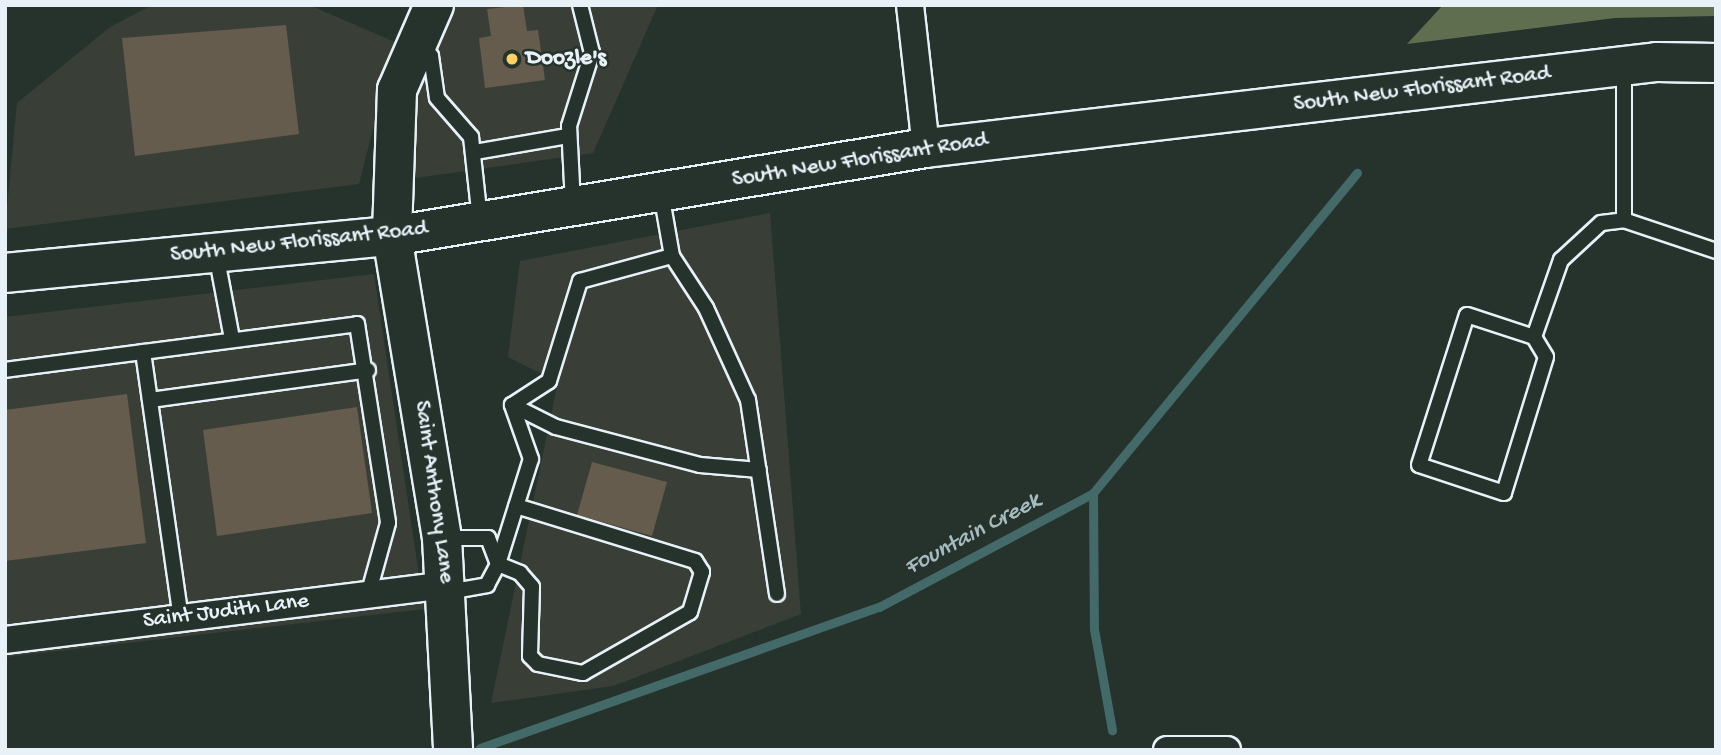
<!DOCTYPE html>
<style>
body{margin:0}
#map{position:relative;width:1721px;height:755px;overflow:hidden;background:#26332d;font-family:"Gochi Hand",sans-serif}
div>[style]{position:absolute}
.built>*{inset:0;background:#393f37}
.green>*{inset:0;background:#5f6e4f}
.stream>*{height:9px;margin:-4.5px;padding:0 4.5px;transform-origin:4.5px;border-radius:4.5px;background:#446969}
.building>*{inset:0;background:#655c4e}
.roads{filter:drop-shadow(2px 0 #e8f1f8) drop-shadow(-2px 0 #e8f1f8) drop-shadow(0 2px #e8f1f8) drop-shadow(0 -2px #e8f1f8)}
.lane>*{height:14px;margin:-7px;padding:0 7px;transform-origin:7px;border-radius:7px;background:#26332d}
.street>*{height:26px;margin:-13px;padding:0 13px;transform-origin:13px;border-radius:13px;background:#26332d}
.secondary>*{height:38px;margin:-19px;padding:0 19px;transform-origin:19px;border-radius:19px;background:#26332d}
.primary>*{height:38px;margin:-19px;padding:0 19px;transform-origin:19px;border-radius:19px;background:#26332d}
.dots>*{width:19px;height:19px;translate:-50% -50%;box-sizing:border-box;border:4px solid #26332d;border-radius:50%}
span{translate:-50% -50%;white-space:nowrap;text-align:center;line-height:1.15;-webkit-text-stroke:5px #26332d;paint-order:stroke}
.poi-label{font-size:23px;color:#e8f1f8;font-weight:700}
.left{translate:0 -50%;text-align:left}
.street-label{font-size:23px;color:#e8f1f8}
.water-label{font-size:24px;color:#a6bbbf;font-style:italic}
.frame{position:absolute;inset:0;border:7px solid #e8f1f8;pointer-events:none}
</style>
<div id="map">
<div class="built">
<i style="clip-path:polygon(152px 5px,309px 5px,395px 42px,359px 184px,5px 229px,17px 103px,110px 27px)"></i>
<i style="clip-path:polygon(450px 5px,658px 5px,593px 153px,408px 179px,418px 75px)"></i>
<i style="clip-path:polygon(770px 213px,801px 614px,613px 686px,491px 703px,558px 382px,508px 357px,520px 261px)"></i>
<i style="clip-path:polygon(374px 274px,424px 609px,5px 657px,5px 317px)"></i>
</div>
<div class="green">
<i style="clip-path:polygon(1443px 5px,1716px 5px,1716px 16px,1615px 18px,1407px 44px)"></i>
</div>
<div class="stream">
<i style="left:1093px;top:493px;width:136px;rotate:89.6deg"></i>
<i style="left:1094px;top:629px;width:103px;rotate:79.9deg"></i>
<i style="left:480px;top:748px;width:423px;rotate:-19.5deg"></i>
<i style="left:879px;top:607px;width:242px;rotate:-28deg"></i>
<i style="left:1093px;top:493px;width:415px;rotate:-50.5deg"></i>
</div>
<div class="building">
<i style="clip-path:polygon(523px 5px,527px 31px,538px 30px,545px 80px,485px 88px,479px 38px,491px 36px,487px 9px)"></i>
<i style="clip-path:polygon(286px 25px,299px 134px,135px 156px,122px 38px)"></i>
<i style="clip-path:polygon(127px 394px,146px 543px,5px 561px,5px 410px)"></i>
<i style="clip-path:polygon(357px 407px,372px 513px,217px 536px,203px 430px)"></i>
<i style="clip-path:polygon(592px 462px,667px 482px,652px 536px,577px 515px)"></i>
</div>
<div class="roads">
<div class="lane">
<i style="left:422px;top:44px;width:15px;rotate:53deg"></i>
<i style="left:431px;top:56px;width:42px;rotate:81.9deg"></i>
<i style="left:437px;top:98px;width:52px;rotate:48.9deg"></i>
<i style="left:471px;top:137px;width:83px;rotate:83.8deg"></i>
<i style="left:1624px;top:66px;width:154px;rotate:90deg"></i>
<i style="left:1624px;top:220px;width:97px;rotate:18.6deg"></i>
<i style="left:475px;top:152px;width:94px;rotate:-9.8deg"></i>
<i style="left:661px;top:193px;width:64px;rotate:80.1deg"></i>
<i style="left:672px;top:256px;width:62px;rotate:56.8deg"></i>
<i style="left:706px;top:308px;width:101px;rotate:65.5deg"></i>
<i style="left:748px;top:400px;width:196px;rotate:81.5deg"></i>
<i style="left:573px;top:204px;width:78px;rotate:-92.9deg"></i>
<i style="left:569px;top:126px;width:77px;rotate:-72.5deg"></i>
<i style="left:592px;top:53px;width:49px;rotate:-104deg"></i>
<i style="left:216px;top:254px;width:86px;rotate:79.3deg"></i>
<i style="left:1534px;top:337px;width:23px;rotate:59deg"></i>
<i style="left:1546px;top:357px;width:142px;rotate:107.2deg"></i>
<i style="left:1504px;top:493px;width:89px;rotate:-161.8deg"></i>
<i style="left:1419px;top:465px;width:157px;rotate:-72.3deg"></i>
<i style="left:1467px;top:315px;width:71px;rotate:18.2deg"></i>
<i style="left:1534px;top:337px;width:82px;rotate:-70.7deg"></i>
<i style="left:1561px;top:260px;width:54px;rotate:-42.8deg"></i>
<i style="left:1601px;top:223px;width:23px;rotate:-7deg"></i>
<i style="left:143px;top:352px;width:269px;rotate:81.9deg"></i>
<i style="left:5px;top:370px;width:355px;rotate:-7.4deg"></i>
<i style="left:357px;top:324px;width:201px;rotate:81.1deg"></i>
<i style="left:388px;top:523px;width:75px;rotate:105.5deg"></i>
<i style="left:150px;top:400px;width:220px;rotate:-7.8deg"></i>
<i style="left:512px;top:405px;width:49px;rotate:26.6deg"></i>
<i style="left:556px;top:427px;width:149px;rotate:14.8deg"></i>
<i style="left:700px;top:465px;width:59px;rotate:4.8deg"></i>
<i style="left:512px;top:405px;width:44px;rotate:-33deg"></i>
<i style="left:549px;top:381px;width:105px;rotate:-72.8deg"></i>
<i style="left:580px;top:281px;width:95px;rotate:-15.2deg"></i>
<i style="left:444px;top:538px;width:44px"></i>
<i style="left:488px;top:538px;width:28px;rotate:69deg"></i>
<i style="left:498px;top:564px;width:24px;rotate:22deg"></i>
<i style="left:520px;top:573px;width:18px;rotate:49deg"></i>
<i style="left:532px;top:587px;width:69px;rotate:91.7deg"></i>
<i style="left:530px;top:656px;width:11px;rotate:45deg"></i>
<i style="left:538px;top:664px;width:46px;rotate:11.3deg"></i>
<i style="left:583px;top:673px;width:123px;rotate:-29.7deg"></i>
<i style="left:690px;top:612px;width:42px;rotate:-73.3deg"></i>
<i style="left:702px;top:572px;width:13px;rotate:-122deg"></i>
<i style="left:695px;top:561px;width:187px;rotate:-162.9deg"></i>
<i style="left:448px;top:592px;width:40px;rotate:-10deg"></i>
<i style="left:487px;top:585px;width:24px;rotate:-62deg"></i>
<i style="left:498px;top:564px;width:110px;rotate:-72.6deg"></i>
<i style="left:531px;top:459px;width:57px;rotate:-109.4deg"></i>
</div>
<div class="street">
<i style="left:910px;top:5px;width:144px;rotate:83.6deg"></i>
<i style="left:5px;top:640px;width:445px;rotate:-7.1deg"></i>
<i style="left:1167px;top:750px;width:60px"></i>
</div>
<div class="secondary">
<i style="left:434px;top:5px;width:93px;rotate:113.5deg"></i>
<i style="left:397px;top:90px;width:146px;rotate:92deg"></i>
<i style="left:392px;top:236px;width:306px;rotate:80.6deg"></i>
<i style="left:442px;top:538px;width:212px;rotate:87deg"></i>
</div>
<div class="primary">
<i style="left:5px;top:273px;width:389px;rotate:-5.5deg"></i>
<i style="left:392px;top:236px;width:541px;rotate:-9.36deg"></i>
<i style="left:926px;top:148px;width:736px;rotate:-6.71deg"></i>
<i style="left:1657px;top:62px;width:59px;rotate:1deg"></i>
</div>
</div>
<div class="dots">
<i style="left:512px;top:59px;background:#ffd166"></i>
</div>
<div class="poi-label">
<span class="left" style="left:526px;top:59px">Doozle's</span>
</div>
<div class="street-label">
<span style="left:1422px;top:90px;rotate:-7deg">South New Florissant Road</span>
<span style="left:860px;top:161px;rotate:-9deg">South New Florissant Road</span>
<span style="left:299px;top:243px;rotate:-6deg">South New Florissant Road</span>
<span style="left:433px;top:492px;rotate:82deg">Saint Anthony Lane</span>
<span style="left:226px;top:612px;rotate:-7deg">Saint Judith Lane</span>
</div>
<div class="water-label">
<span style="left:973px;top:535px;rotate:-28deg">Fountain Creek</span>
</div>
<div class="frame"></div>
</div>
